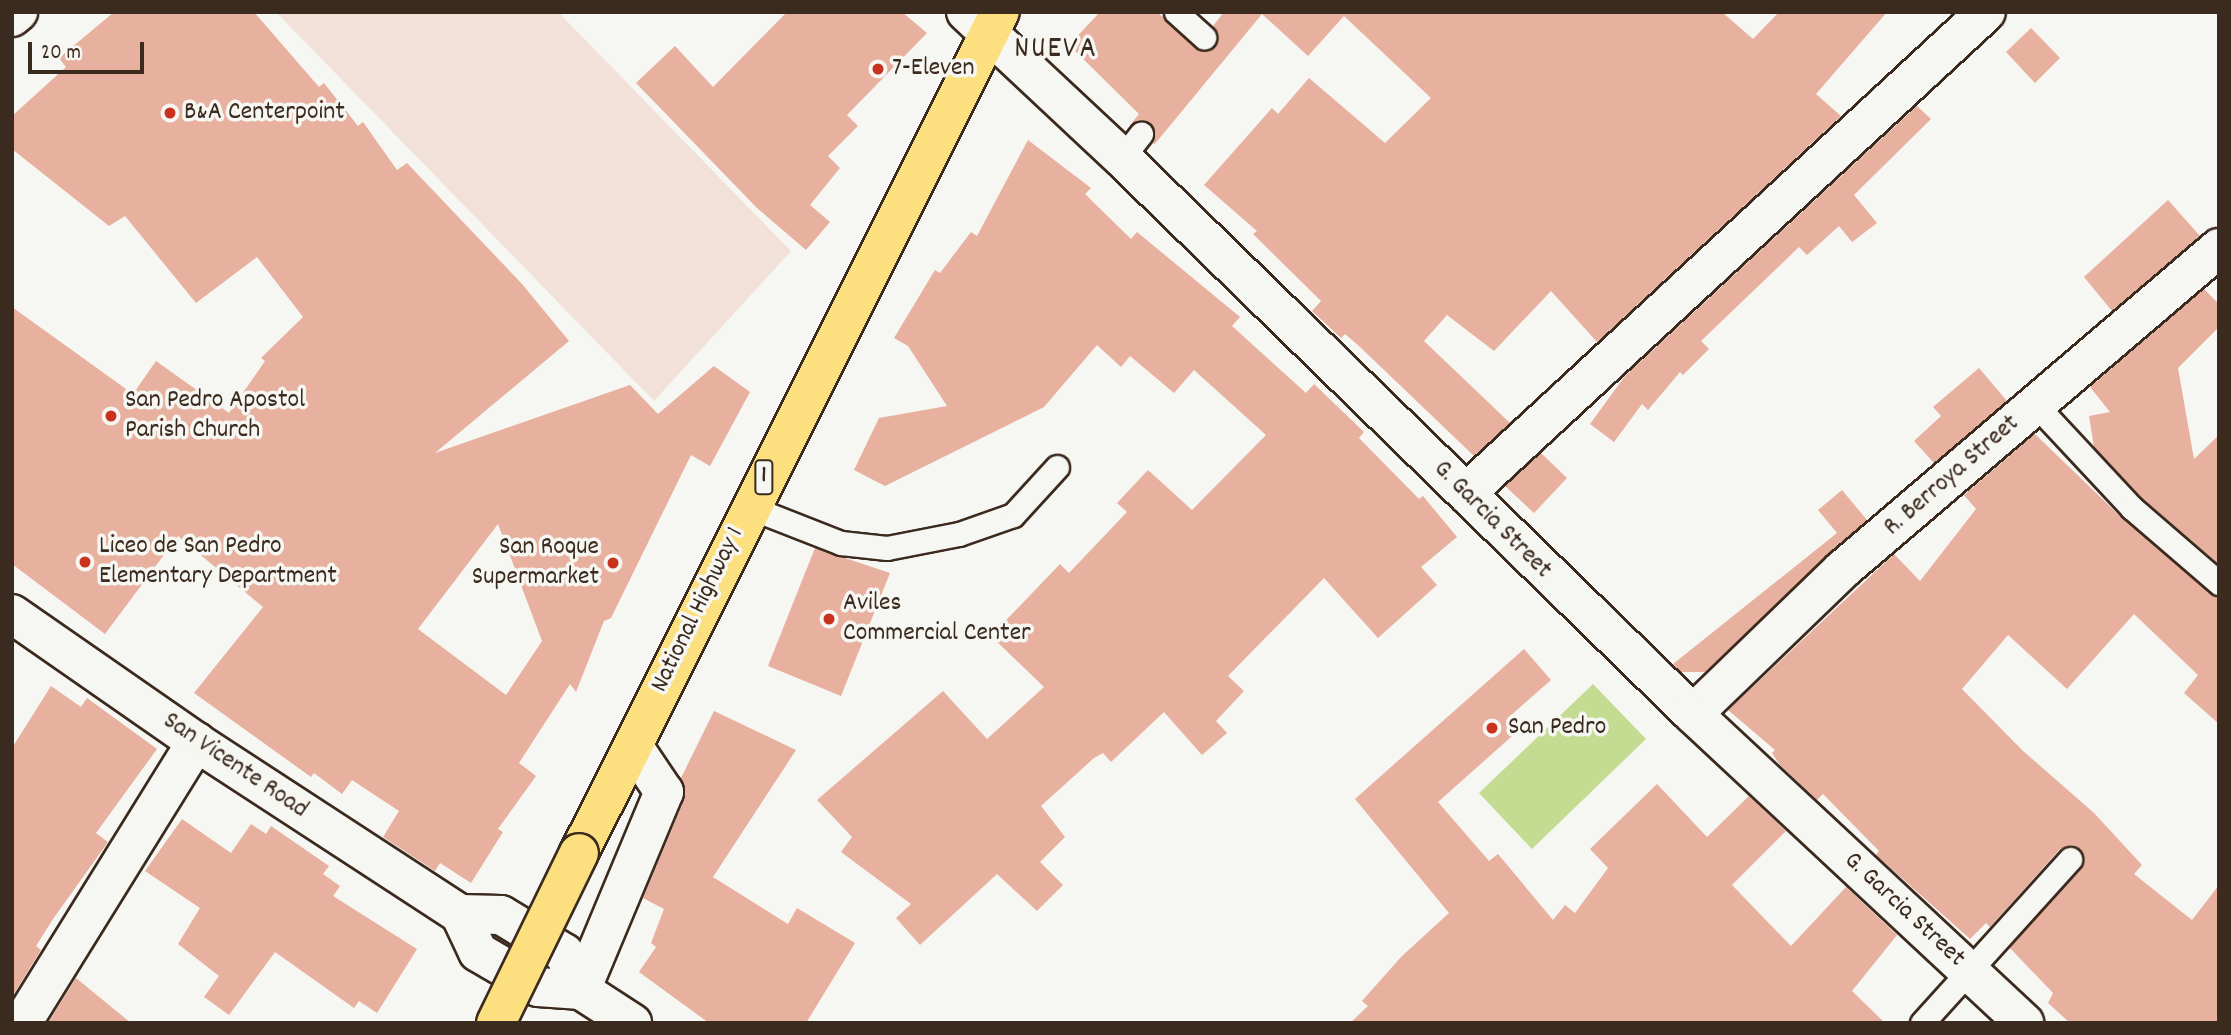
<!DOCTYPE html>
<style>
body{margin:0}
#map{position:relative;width:2231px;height:1035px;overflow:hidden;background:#f6f6f2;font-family:Dekko,sans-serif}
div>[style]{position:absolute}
.built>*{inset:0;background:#f2e1d9}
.green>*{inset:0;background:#c3dc92}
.building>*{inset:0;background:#e8b09e}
.roads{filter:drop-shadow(2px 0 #3b2a1e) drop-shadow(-2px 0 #3b2a1e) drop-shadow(0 2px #3b2a1e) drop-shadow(0 -2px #3b2a1e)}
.lane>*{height:23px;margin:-11.5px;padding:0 11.5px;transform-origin:11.5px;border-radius:11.5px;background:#f6f6f2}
.street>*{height:38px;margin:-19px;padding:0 19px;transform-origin:19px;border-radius:19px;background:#f6f6f2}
.secondary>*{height:38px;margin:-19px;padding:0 19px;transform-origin:19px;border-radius:19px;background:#f6f6f2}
.highway>*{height:38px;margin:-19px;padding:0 19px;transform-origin:19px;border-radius:19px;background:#fce080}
.bridges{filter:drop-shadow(2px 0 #3b2a1e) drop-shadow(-2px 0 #3b2a1e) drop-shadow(0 2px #3b2a1e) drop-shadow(0 -2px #3b2a1e)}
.highway-bridge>*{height:38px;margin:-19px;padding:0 19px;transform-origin:19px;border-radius:19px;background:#fce080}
.dots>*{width:19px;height:19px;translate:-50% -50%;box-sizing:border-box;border:4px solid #f6f6f2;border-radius:50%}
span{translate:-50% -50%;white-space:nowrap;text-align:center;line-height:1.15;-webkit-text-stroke:7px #f6f6f2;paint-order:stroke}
.shield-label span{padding:2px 5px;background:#f6f6f2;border:2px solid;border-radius:5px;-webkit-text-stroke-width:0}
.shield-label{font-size:24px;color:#3b2a1e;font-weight:700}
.poi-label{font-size:26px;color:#3b2a1e}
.left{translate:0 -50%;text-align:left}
.right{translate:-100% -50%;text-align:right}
.street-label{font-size:26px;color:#3b2a1e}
.quarter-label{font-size:30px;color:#3b2a1e;letter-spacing:2px}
.frame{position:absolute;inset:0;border:14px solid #3b2a1e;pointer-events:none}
.scale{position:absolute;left:28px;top:42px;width:116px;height:32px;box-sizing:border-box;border:4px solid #3b2a1e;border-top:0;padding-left:9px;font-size:21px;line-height:24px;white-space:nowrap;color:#3b2a1e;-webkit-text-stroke:5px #f6f6f2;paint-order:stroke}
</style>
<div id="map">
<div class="built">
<i style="clip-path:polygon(276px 12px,558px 12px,791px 251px,654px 401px)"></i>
</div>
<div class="green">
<i style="clip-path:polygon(1593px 684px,1646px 739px,1532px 849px,1479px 793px)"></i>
</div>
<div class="building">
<i style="clip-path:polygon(evenodd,114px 12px,254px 12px,319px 87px,324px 83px,358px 126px,363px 122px,397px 170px,407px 163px,522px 284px,569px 341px,435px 453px,630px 385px,658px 414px,714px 366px,750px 392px,710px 466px,691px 455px,611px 618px,604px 621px,576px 692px,570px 684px,519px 763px,536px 776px,498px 829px,503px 832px,471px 883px,440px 863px,435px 871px,383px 837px,399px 811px,352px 780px,342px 794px,314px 773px,311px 777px,194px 693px,263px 607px,178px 536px,105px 634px,12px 564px,12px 307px,133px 394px,156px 361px,229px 413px,265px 361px,261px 358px,303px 317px,257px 257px,196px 303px,125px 216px,109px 226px,12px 149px,12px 116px,66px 67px,59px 58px,114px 12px,498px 524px,542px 641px,506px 695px,418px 629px,498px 524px)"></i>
<i style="clip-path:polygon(787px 12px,902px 12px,927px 33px,847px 115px,858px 126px,828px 156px,840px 168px,810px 205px,830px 222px,806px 250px,757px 208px,636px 83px,675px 46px,713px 87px)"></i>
<i style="clip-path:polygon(1100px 12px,1157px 12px,1202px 51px,1215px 46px,1217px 33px,1213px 26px,1224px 12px,1722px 12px,1753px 39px,1779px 12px,1887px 12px,1816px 94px,1841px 116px,1597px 342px,1551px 291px,1494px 351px,1447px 315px,1424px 341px,1510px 423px,1474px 456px,1359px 346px,1345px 334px,1341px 338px,1312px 311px,1321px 301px,1253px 234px,1257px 231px,1204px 185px,1272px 108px,1278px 114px,1309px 78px,1385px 143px,1431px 98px,1344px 16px,1308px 56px,1262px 14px,1154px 145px,1150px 124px,1142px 120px,1130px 125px,1139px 114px,1069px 45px)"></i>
<i style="clip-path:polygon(2031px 28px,2060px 58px,2035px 83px,2006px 52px)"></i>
<i style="clip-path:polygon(1917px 106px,1931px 119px,1854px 195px,1877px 223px,1852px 242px,1839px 226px,1807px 255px,1799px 247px,1701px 341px,1709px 349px,1683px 375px,1680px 372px,1648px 410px,1642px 404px,1614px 442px,1590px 424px,1625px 376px)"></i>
<i style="clip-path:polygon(1028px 140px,1091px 188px,1085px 194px,1131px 239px,1137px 232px,1240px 317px,1232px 326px,1306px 393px,1314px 384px,1364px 432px,1359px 438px,1419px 499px,1423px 496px,1457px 537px,1421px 567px,1437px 585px,1378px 638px,1324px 578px,1228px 676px,1244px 691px,1216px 721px,1227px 733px,1202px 755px,1164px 712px,1111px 762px,1103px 753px,1094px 758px,1041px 806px,1065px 837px,1040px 862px,1063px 885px,1037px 911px,997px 874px,920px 945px,896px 918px,911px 904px,841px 852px,852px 837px,817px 800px,943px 691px,987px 739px,1044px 687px,991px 636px,1060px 564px,1069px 573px,1127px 512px,1117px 503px,1148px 470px,1192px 510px,1266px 435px,1194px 370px,1174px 393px,1130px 356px,1121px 367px,1097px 345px,1044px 407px,885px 486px,854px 470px,879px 418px,947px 406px,908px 346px,894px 338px,935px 270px,940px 273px,971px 232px,977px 236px)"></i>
<i style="clip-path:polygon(2168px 200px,2200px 236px,2112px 311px,2084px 277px)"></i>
<i style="clip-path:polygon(2204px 289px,2219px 304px,2219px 327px,2178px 368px,2194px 459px,2219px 435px,2219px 564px,2142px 498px,2094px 447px,2089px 416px,2110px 412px,2090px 387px)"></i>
<i style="clip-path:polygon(1979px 368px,2007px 401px,1934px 463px,1914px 441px,1941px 416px,1933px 407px)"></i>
<i style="clip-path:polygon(2035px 434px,2123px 519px,2219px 597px,2219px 724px,2184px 693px,2198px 675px,2134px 614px,2067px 689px,2008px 635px,1962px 689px,2022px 750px,2094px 813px,2142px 865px,2134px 874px,2192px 920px,2219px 885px,2219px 1023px,2070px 1023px,2048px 1003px,2053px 993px,2009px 947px,2080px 868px,2084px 861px,2080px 849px,2072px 845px,2060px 849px,1990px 927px,1986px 923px,1970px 939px,1876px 855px,1879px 851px,1823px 794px,1817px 800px,1780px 765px,1772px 753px,1775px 750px,1728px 710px,1894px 554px,1920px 581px,1976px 509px,1964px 495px)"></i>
<i style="clip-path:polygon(1541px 453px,1567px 478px,1534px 513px,1505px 486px)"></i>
<i style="clip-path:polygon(1842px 490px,1867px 520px,1705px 672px,1681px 672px,1673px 664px,1837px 533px,1818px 510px)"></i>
<i style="clip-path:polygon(815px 548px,890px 573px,841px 696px,768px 666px)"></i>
<i style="clip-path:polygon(1524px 649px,1551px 680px,1510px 716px,1520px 729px,1438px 802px,1489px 861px,1498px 854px,1553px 920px,1565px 905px,1575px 913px,1608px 868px,1590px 849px,1657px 784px,1707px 837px,1749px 796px,1786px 831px,1732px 885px,1791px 946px,1846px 887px,1897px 935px,1852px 991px,1885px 1023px,1350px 1023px,1368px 1006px,1362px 1001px,1401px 957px,1449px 913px,1355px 799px)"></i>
<i style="clip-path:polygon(51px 686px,81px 707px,87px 698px,157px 749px,96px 833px,108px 842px,53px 919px,36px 946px,41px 950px,12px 997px,12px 748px)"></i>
<i style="clip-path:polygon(714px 711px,796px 750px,713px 877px,788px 924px,797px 908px,855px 943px,806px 1023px,709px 1023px,639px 972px,656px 947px,651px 943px,664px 909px,643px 898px,684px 800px,681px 778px)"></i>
<i style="clip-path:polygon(182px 819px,231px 853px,251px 824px,266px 834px,271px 826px,329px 866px,323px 874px,340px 886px,333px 896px,417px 949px,377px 1013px,359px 1001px,354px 1008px,275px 952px,229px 1015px,204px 997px,219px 976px,178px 944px,200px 908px,145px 871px)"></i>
<i style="clip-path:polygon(76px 978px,131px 1023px,48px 1023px)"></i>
</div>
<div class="roads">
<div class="lane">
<i style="left:1176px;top:12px;width:38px;rotate:42deg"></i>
<i style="left:1122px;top:158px;width:31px;rotate:-52deg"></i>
<i style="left:2035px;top:404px;width:142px;rotate:47deg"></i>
<i style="left:2132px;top:508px;width:115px;rotate:40.8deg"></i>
<i style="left:749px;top:507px;width:99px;rotate:21.4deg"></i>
<i style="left:841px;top:543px;width:46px;rotate:6.2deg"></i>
<i style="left:887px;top:548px;width:73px;rotate:-11deg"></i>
<i style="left:959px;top:534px;width:57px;rotate:-19.4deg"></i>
<i style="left:1013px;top:515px;width:65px;rotate:-47.5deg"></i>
<i style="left:1922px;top:1023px;width:221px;rotate:-47.9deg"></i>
</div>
<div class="street">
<i style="left:1466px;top:493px;width:708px;rotate:-42.77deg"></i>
<i style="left:1693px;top:714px;width:207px;rotate:-44deg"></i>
<i style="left:1842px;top:570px;width:496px;rotate:-40.5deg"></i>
<i style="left:581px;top:990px;width:215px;rotate:-67.3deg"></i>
<i style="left:664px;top:792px;width:55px;rotate:-124deg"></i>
<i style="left:22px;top:1023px;width:331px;rotate:-58.2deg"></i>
</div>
<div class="secondary">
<i style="left:966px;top:12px;width:214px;rotate:43.1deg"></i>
<i style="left:1122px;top:158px;width:797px;rotate:44.24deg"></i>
<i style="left:1693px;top:714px;width:453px;rotate:43deg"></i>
<i style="left:12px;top:17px;width:8px;rotate:-40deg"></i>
<i style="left:12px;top:614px;width:224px;rotate:34.8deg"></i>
<i style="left:196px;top:742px;width:315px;rotate:33.1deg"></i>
<i style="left:460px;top:914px;width:42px;rotate:64.7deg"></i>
<i style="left:478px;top:952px;width:69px;rotate:30.3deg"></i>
<i style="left:538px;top:987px;width:43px;rotate:4deg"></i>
<i style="left:581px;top:990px;width:61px;rotate:32.9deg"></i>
<i style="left:460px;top:914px;width:41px;rotate:1.4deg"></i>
<i style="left:501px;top:915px;width:74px;rotate:31.1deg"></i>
<i style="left:564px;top:953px;width:41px;rotate:65.3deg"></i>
</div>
<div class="highway">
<i style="left:579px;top:853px;width:940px;rotate:-63.41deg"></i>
</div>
</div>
<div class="bridges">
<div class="highway-bridge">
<i style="left:496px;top:1023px;width:189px;rotate:-64deg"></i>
</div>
</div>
<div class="dots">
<i style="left:878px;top:69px;background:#c8321e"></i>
<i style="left:170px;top:113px;background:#c8321e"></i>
<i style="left:111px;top:416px;background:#c8321e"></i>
<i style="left:85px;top:562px;background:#c8321e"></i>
<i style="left:613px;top:563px;background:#c8321e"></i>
<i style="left:829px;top:619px;background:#c8321e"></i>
<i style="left:1492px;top:728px;background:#c8321e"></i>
</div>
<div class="shield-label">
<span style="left:764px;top:477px">1</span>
</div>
<div class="poi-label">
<span class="left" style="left:892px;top:69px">7-Eleven</span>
<span class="left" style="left:184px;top:113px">B&amp;A Centerpoint</span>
<span class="left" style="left:125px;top:416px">San Pedro Apostol<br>Parish Church</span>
<span class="left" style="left:99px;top:562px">Liceo de San Pedro<br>Elementary Department</span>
<span class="right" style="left:599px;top:563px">San Roque<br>Supermarket</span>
<span class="left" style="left:843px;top:619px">Aviles<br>Commercial Center</span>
<span class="left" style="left:1508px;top:728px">San Pedro</span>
</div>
<div class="street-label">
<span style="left:1952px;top:476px;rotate:-41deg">R. Berroya Street</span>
<span style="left:1492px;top:520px;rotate:45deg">G. Garcia Street</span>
<span style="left:698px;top:610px;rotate:-64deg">National Highway 1</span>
<span style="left:235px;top:766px;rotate:34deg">San Vicente Road</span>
<span style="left:1904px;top:910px;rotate:43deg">G. Garcia Street</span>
</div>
<div class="quarter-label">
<span style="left:1056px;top:51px">NUEVA</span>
</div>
<div class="frame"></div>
<div class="scale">20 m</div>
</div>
